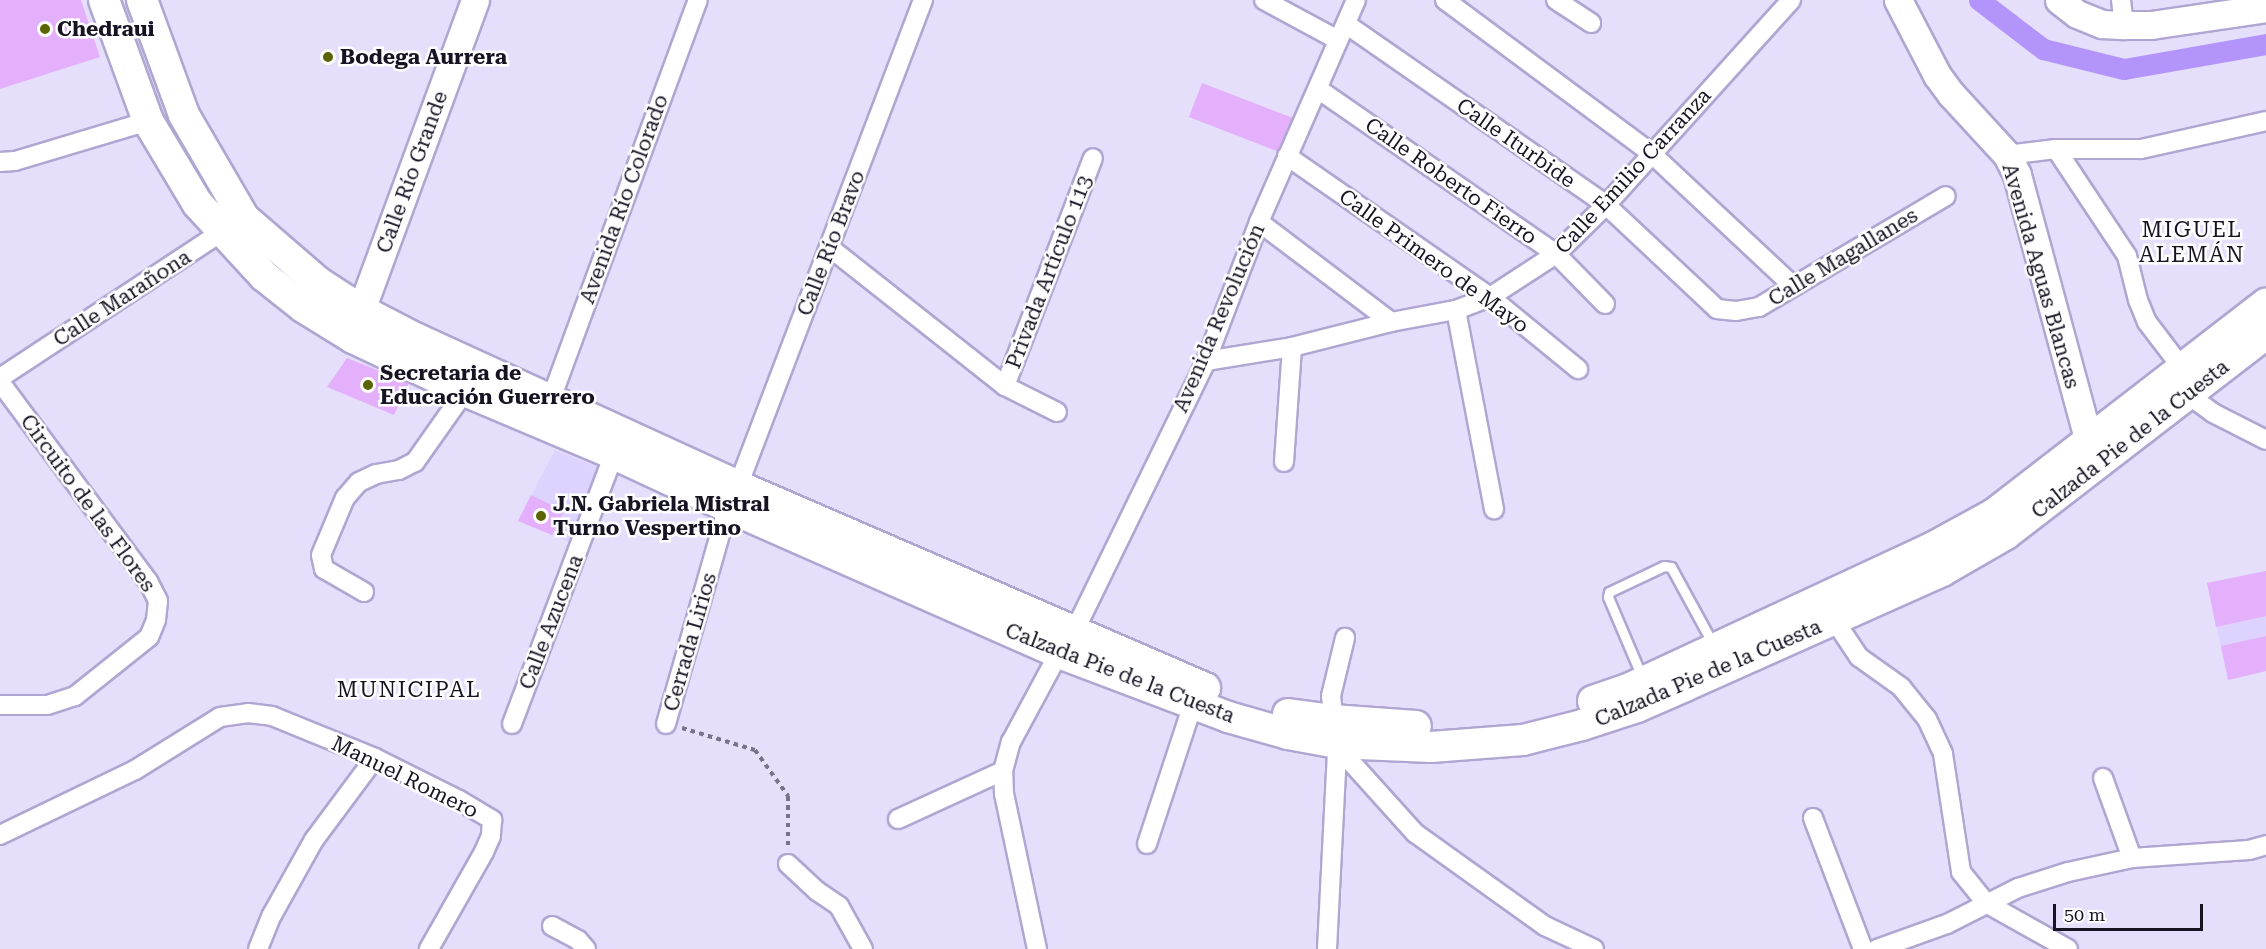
<!DOCTYPE html>
<meta charset="utf-8">
<style>
body{margin:0}
#map{position:relative;width:2266px;height:949px;overflow:hidden;background:#e5dffb;font-family:"Roboto Serif",serif}
div>[style]{position:absolute}
.built>*{inset:0;background:#ded3ff}
.canal>*{height:21px;margin:-10.5px;padding:0 10.5px;transform-origin:10.5px;border-radius:10.5px;background:#b294fb}
.building>*{inset:0;background:#e5b0fb}
.path>*{height:4px;margin-top:-2px;transform-origin:0;background:repeating-linear-gradient(90deg,#787389 0 4.5px,transparent 0 9px)}
.roads{filter:drop-shadow(2px 0 #b0a6d2) drop-shadow(-2px 0 #b0a6d2) drop-shadow(0 2px #b0a6d2) drop-shadow(0 -2px #b0a6d2)}
.lane>*{height:9px;margin:-4.5px;padding:0 4.5px;transform-origin:4.5px;border-radius:4.5px;background:#fff}
.street>*{height:18px;margin:-9px;padding:0 9px;transform-origin:9px;border-radius:9px;background:#fff}
.secondary>*{height:27px;margin:-13.5px;padding:0 13.5px;transform-origin:13.5px;border-radius:13.5px;background:#fff}
.primary>*{height:30px;margin:-15px;padding:0 15px;transform-origin:15px;border-radius:15px;background:#fff}
.dots>*{width:16px;height:16px;translate:-50% -50%;box-sizing:border-box;border:3px solid #fff;border-radius:50%}
span{translate:-50% -50%;white-space:nowrap;text-align:center;line-height:1.15;-webkit-text-stroke:5px #fff;paint-order:stroke}
.poi-label{font-size:21px;color:#171323;font-weight:700}
.left{translate:0 -50%;text-align:left}
.street-label{font-size:21px;color:#171323}
.neighbourhood-label{font-size:22px;color:#171323;letter-spacing:1.5px}
.scale{position:absolute;left:2053px;top:904px;width:150px;height:27px;box-sizing:border-box;border:3px solid #171323;border-top:0;padding-left:8px;font-size:18px;line-height:21px;white-space:nowrap;color:#171323;-webkit-text-stroke:4px #fff;paint-order:stroke}
</style>
<div id="map">
<div class="built">
<i style="clip-path:polygon(555px 450px,617px 475px,579px 546px,518px 521px)"></i>
<i style="clip-path:polygon(2266px 571px,2266px 671px,2228px 680px,2207px 583px)"></i>
</div>
<div class="canal">
<i style="left:1979px;top:0;width:81px;rotate:37.4deg"></i>
<i style="left:2043px;top:49px;width:83px;rotate:13.9deg"></i>
<i style="left:2124px;top:69px;width:144px;rotate:-10deg"></i>
</div>
<div class="building">
<i style="clip-path:polygon(0 0,81px 0,100px 57px,0 89px)"></i>
<i style="clip-path:polygon(1202px 83px,1293px 118px,1279px 152px,1189px 117px)"></i>
<i style="clip-path:polygon(347px 358px,409px 383px,394px 415px,327px 387px)"></i>
<i style="clip-path:polygon(531px 495px,564px 511px,552px 535px,518px 521px)"></i>
<i style="clip-path:polygon(2266px 571px,2266px 616px,2216px 627px,2207px 583px)"></i>
<i style="clip-path:polygon(2266px 636px,2266px 671px,2228px 680px,2221px 646px)"></i>
</div>
<div class="path">
<i style="left:682px;top:728px;width:76px;rotate:16.8deg"></i>
<i style="left:755px;top:750px;width:57px;rotate:54.3deg"></i>
<i style="left:788px;top:796px;width:51px;rotate:90deg"></i>
</div>
<div class="roads">
<div class="lane">
<i style="left:1642px;top:677px;width:87px;rotate:-113deg"></i>
<i style="left:1608px;top:597px;width:5px;rotate:-79deg"></i>
<i style="left:1609px;top:592px;width:61px;rotate:-25.3deg"></i>
<i style="left:1664px;top:566px;width:7px;rotate:8deg"></i>
<i style="left:1671px;top:567px;width:90px;rotate:61.4deg"></i>
</div>
<div class="street">
<i style="left:1264px;top:0;width:84px;rotate:28.4deg"></i>
<i style="left:1445px;top:0;width:258px;rotate:36.6deg"></i>
<i style="left:1652px;top:154px;width:192px;rotate:43.1deg"></i>
<i style="left:1556px;top:0;width:42px;rotate:33.3deg"></i>
<i style="left:2121px;top:0;width:25px;rotate:83deg"></i>
<i style="left:1346px;top:24px;width:317px;rotate:34.8deg"></i>
<i style="left:1606px;top:205px;width:152px;rotate:43.1deg"></i>
<i style="left:1717px;top:309px;width:19px;rotate:6deg"></i>
<i style="left:1736px;top:311px;width:23px;rotate:-10deg"></i>
<i style="left:1759px;top:307px;width:217px;rotate:-30.7deg"></i>
<i style="left:1318px;top:89px;width:290px;rotate:34.7deg"></i>
<i style="left:1556px;top:254px;width:70px;rotate:45.6deg"></i>
<i style="left:2056px;top:149px;width:128px;rotate:56.4deg"></i>
<i style="left:2127px;top:256px;width:45px;rotate:76deg"></i>
<i style="left:2138px;top:300px;width:24px;rotate:68deg"></i>
<i style="left:2147px;top:322px;width:58px;rotate:52.7deg"></i>
<i style="left:2007px;top:155px;width:49px;rotate:-7deg"></i>
<i style="left:2056px;top:149px;width:85px"></i>
<i style="left:2141px;top:149px;width:128px;rotate:-12.6deg"></i>
<i style="left:1287px;top:156px;width:247px;rotate:34.8deg"></i>
<i style="left:1490px;top:297px;width:114px;rotate:39.3deg"></i>
<i style="left:0;top:162px;width:15px;rotate:-4deg"></i>
<i style="left:15px;top:161px;width:139px;rotate:-16.7deg"></i>
<i style="left:1259px;top:222px;width:166px;rotate:37.1deg"></i>
<i style="left:829px;top:247px;width:224px;rotate:38.3deg"></i>
<i style="left:1005px;top:386px;width:58px;rotate:26.6deg"></i>
<i style="left:1456px;top:310px;width:203px;rotate:79.2deg"></i>
<i style="left:1206px;top:361px;width:87px;rotate:-9.2deg"></i>
<i style="left:1292px;top:347px;width:102px;rotate:-14.2deg"></i>
<i style="left:1391px;top:322px;width:66px;rotate:-10.5deg"></i>
<i style="left:1456px;top:310px;width:36px;rotate:-21deg"></i>
<i style="left:1490px;top:297px;width:79px;rotate:-33.1deg"></i>
<i style="left:1556px;top:254px;width:70px;rotate:-44.4deg"></i>
<i style="left:1606px;top:205px;width:276px;rotate:-47.9deg"></i>
<i style="left:0;top:378px;width:274px;rotate:-33.4deg"></i>
<i style="left:0;top:382px;width:248px;rotate:53.4deg"></i>
<i style="left:148px;top:581px;width:22px;rotate:63deg"></i>
<i style="left:158px;top:601px;width:19px;rotate:96deg"></i>
<i style="left:156px;top:620px;width:18px;rotate:112deg"></i>
<i style="left:149px;top:637px;width:95px;rotate:141.4deg"></i>
<i style="left:75px;top:696px;width:29px;rotate:162deg"></i>
<i style="left:47px;top:705px;width:47px;rotate:180deg"></i>
<i style="left:1005px;top:386px;width:244px;rotate:-68.9deg"></i>
<i style="left:2187px;top:394px;width:32px;rotate:36deg"></i>
<i style="left:2213px;top:413px;width:59px;rotate:27deg"></i>
<i style="left:551px;top:399px;width:425px;rotate:-69.8deg"></i>
<i style="left:1284px;top:462px;width:115px;rotate:-86deg"></i>
<i style="left:738px;top:486px;width:520px;rotate:-69.16deg"></i>
<i style="left:364px;top:592px;width:46px;rotate:-150.1deg"></i>
<i style="left:324px;top:569px;width:14px;rotate:-102deg"></i>
<i style="left:321px;top:555px;width:62px;rotate:-67.2deg"></i>
<i style="left:345px;top:498px;width:21px;rotate:-49deg"></i>
<i style="left:359px;top:482px;width:19px;rotate:-25deg"></i>
<i style="left:376px;top:474px;width:23px;rotate:-10deg"></i>
<i style="left:399px;top:470px;width:18px;rotate:-27deg"></i>
<i style="left:415px;top:462px;width:87px;rotate:-54.8deg"></i>
<i style="left:1829px;top:612px;width:54px;rotate:56.3deg"></i>
<i style="left:1859px;top:657px;width:52px;rotate:35.5deg"></i>
<i style="left:1901px;top:687px;width:41px;rotate:50.9deg"></i>
<i style="left:1927px;top:719px;width:38px;rotate:65deg"></i>
<i style="left:1943px;top:754px;width:119px;rotate:81.3deg"></i>
<i style="left:1961px;top:872px;width:40px;rotate:51deg"></i>
<i style="left:1986px;top:903px;width:94px;rotate:29.3deg"></i>
<i style="left:512px;top:724px;width:289px;rotate:-69.3deg"></i>
<i style="left:666px;top:724px;width:226px;rotate:-74.1deg"></i>
<i style="left:1337px;top:751px;width:18px;rotate:38deg"></i>
<i style="left:1351px;top:762px;width:96px;rotate:48deg"></i>
<i style="left:1415px;top:833px;width:160px;rotate:35.6deg"></i>
<i style="left:1545px;top:926px;width:54px;rotate:25.1deg"></i>
<i style="left:2103px;top:778px;width:85px;rotate:70.1deg"></i>
<i style="left:1813px;top:818px;width:140px;rotate:69.1deg"></i>
<i style="left:898px;top:819px;width:115px;rotate:-24.6deg"></i>
<i style="left:0;top:835px;width:150px;rotate:-25.7deg"></i>
<i style="left:135px;top:770px;width:100px;rotate:-31.9deg"></i>
<i style="left:220px;top:717px;width:28px;rotate:-8deg"></i>
<i style="left:248px;top:713px;width:24px;rotate:7deg"></i>
<i style="left:272px;top:716px;width:111px;rotate:22.2deg"></i>
<i style="left:375px;top:758px;width:94px;rotate:26.6deg"></i>
<i style="left:459px;top:800px;width:39px;rotate:31deg"></i>
<i style="left:492px;top:820px;width:16px;rotate:94deg"></i>
<i style="left:491px;top:836px;width:17px;rotate:114deg"></i>
<i style="left:484px;top:852px;width:112px;rotate:119.6deg"></i>
<i style="left:1147px;top:844px;width:147px;rotate:-71.8deg"></i>
<i style="left:788px;top:864px;width:40px;rotate:43deg"></i>
<i style="left:817px;top:891px;width:27px;rotate:34deg"></i>
<i style="left:839px;top:906px;width:49px;rotate:60.8deg"></i>
<i style="left:552px;top:926px;width:30px;rotate:28deg"></i>
<i style="left:578px;top:940px;width:12px;rotate:48deg"></i>
<i style="left:258px;top:949px;width:37px;rotate:-68deg"></i>
<i style="left:272px;top:915px;width:86px;rotate:-60.8deg"></i>
<i style="left:314px;top:840px;width:102px;rotate:-53.4deg"></i>
<i style="left:1037px;top:949px;width:158px;rotate:-102deg"></i>
<i style="left:1004px;top:794px;width:23px;rotate:-92deg"></i>
<i style="left:1003px;top:771px;width:30px;rotate:-75deg"></i>
<i style="left:1011px;top:742px;width:101px;rotate:-61.7deg"></i>
<i style="left:1059px;top:653px;width:26px;rotate:-54deg"></i>
<i style="left:1074px;top:632px;width:301px;rotate:-64deg"></i>
<i style="left:1206px;top:361px;width:149px;rotate:-69.1deg"></i>
<i style="left:1259px;top:222px;width:242px;rotate:-66.4deg"></i>
<i style="left:1327px;top:949px;width:198px;rotate:-87.1deg"></i>
<i style="left:1337px;top:751px;width:55px;rotate:-96.2deg"></i>
<i style="left:1331px;top:696px;width:60px;rotate:-76.4deg"></i>
<i style="left:1877px;top:949px;width:74px;rotate:-19.7deg"></i>
<i style="left:1947px;top:924px;width:80px;rotate:-26.9deg"></i>
<i style="left:2018px;top:888px;width:52px;rotate:-17.7deg"></i>
<i style="left:2068px;top:872px;width:66px;rotate:-12.3deg"></i>
<i style="left:2132px;top:858px;width:117px;rotate:-3.9deg"></i>
<i style="left:2249px;top:850px;width:18px;rotate:-16deg"></i>
</div>
<div class="secondary">
<i style="left:1898px;top:0;width:85px;rotate:62.5deg"></i>
<i style="left:1937px;top:75px;width:24px;rotate:54deg"></i>
<i style="left:1951px;top:94px;width:83px;rotate:47.4deg"></i>
<i style="left:2007px;top:155px;width:22px;rotate:63deg"></i>
<i style="left:2017px;top:175px;width:277px;rotate:74.9deg"></i>
<i style="left:2059px;top:0;width:23px;rotate:38deg"></i>
<i style="left:2077px;top:14px;width:27px;rotate:22deg"></i>
<i style="left:2102px;top:24px;width:22px;rotate:3deg"></i>
<i style="left:2124px;top:25px;width:27px"></i>
<i style="left:2151px;top:25px;width:116px;rotate:-8.4deg"></i>
<i style="left:361px;top:310px;width:330px;rotate:-69.8deg"></i>
</div>
<div class="primary">
<i style="left:104px;top:0;width:129px;rotate:70deg"></i>
<i style="left:148px;top:121px;width:96px;rotate:59.1deg"></i>
<i style="left:197px;top:203px;width:99px;rotate:47.5deg"></i>
<i style="left:264px;top:276px;width:50px;rotate:38.5deg"></i>
<i style="left:303px;top:307px;width:59px;rotate:31.8deg"></i>
<i style="left:353px;top:338px;width:124px;rotate:25.3deg"></i>
<i style="left:465px;top:391px;width:162px;rotate:22.9deg"></i>
<i style="left:614px;top:454px;width:126px;rotate:24.9deg"></i>
<i style="left:728px;top:507px;width:362px;rotate:23.8deg"></i>
<i style="left:1059px;top:653px;width:181px;rotate:20.7deg"></i>
<i style="left:1228px;top:717px;width:62px;rotate:15.8deg"></i>
<i style="left:1288px;top:734px;width:50px;rotate:10.4deg"></i>
<i style="left:1337px;top:743px;width:94px;rotate:2.4deg"></i>
<i style="left:1431px;top:747px;width:92px;rotate:-4.4deg"></i>
<i style="left:1523px;top:740px;width:61px;rotate:-14.3deg"></i>
<i style="left:1582px;top:725px;width:58px;rotate:-18.1deg"></i>
<i style="left:1637px;top:707px;width:52px;rotate:-23.6deg"></i>
<i style="left:1685px;top:686px;width:282px;rotate:-24.1deg"></i>
<i style="left:1942px;top:571px;width:74px;rotate:-30deg"></i>
<i style="left:2006px;top:534px;width:328px;rotate:-37.6deg"></i>
<i style="left:142px;top:0;width:122px;rotate:69.9deg"></i>
<i style="left:184px;top:115px;width:119px;rotate:59.8deg"></i>
<i style="left:244px;top:218px;width:98px;rotate:40.9deg"></i>
<i style="left:318px;top:282px;width:51px;rotate:33.1deg"></i>
<i style="left:361px;top:310px;width:63px;rotate:27.4deg"></i>
<i style="left:417px;top:339px;width:353px;rotate:24.6deg"></i>
<i style="left:738px;top:486px;width:509px;rotate:23.39deg"></i>
<i style="left:1593px;top:701px;width:37px;rotate:-19deg"></i>
<i style="left:1628px;top:689px;width:333px;rotate:-24.9deg"></i>
<i style="left:1930px;top:549px;width:73px;rotate:-28.7deg"></i>
<i style="left:1994px;top:514px;width:344px;rotate:-37.7deg"></i>
<i style="left:1288px;top:714px;width:44px;rotate:7.8deg"></i>
<i style="left:1332px;top:720px;width:84px;rotate:4.1deg"></i>
</div>
</div>
<div class="dots">
<i style="left:45px;top:29px;background:#5b6403"></i>
<i style="left:328px;top:57px;background:#5b6403"></i>
<i style="left:368px;top:385px;background:#5b6403"></i>
<i style="left:541px;top:516px;background:#5b6403"></i>
</div>
<div class="poi-label">
<span class="left" style="left:57px;top:29px">Chedraui</span>
<span class="left" style="left:340px;top:57px">Bodega Aurrera</span>
<span class="left" style="left:380px;top:385px">Secretaria de<br>Educación Guerrero</span>
<span class="left" style="left:553px;top:516px">J.N. Gabriela Mistral<br>Turno Vespertino</span>
</div>
<div class="street-label">
<span style="left:1516px;top:143px;rotate:35deg">Calle Iturbide</span>
<span style="left:1633px;top:171px;rotate:-47deg">Calle Emilio Carranza</span>
<span style="left:412px;top:172px;rotate:-70deg">Calle Río Grande</span>
<span style="left:1451px;top:181px;rotate:35deg">Calle Roberto Fierro</span>
<span style="left:624px;top:199px;rotate:-70deg">Avenida Río Colorado</span>
<span style="left:831px;top:243px;rotate:-69deg">Calle Río Bravo</span>
<span style="left:1843px;top:257px;rotate:-31deg">Calle Magallanes</span>
<span style="left:1434px;top:261px;rotate:36deg">Calle Primero de Mayo</span>
<span style="left:1049px;top:272px;rotate:-69deg">Privada Artículo 113</span>
<span style="left:2041px;top:276px;rotate:74deg">Avenida Aguas Blancas</span>
<span style="left:122px;top:298px;rotate:-33deg">Calle Marañona</span>
<span style="left:1219px;top:318px;rotate:-67deg">Avenida Revolución</span>
<span style="left:2130px;top:439px;rotate:-38deg">Calzada Pie de la Cuesta</span>
<span style="left:88px;top:503px;rotate:54deg">Circuito de las Flores</span>
<span style="left:551px;top:622px;rotate:-69deg">Calle Azucena</span>
<span style="left:690px;top:642px;rotate:-74deg">Cerrada Lirios</span>
<span style="left:1120px;top:673px;rotate:21deg">Calzada Pie de la Cuesta</span>
<span style="left:1708px;top:673px;rotate:-23deg">Calzada Pie de la Cuesta</span>
<span style="left:405px;top:777px;rotate:26deg">Manuel Romero</span>
</div>
<div class="neighbourhood-label">
<span style="left:2192px;top:242px">MIGUEL<br>ALEMÁN</span>
<span style="left:409px;top:690px">MUNICIPAL</span>
</div>
<div class="scale">50 m</div>
</div>
